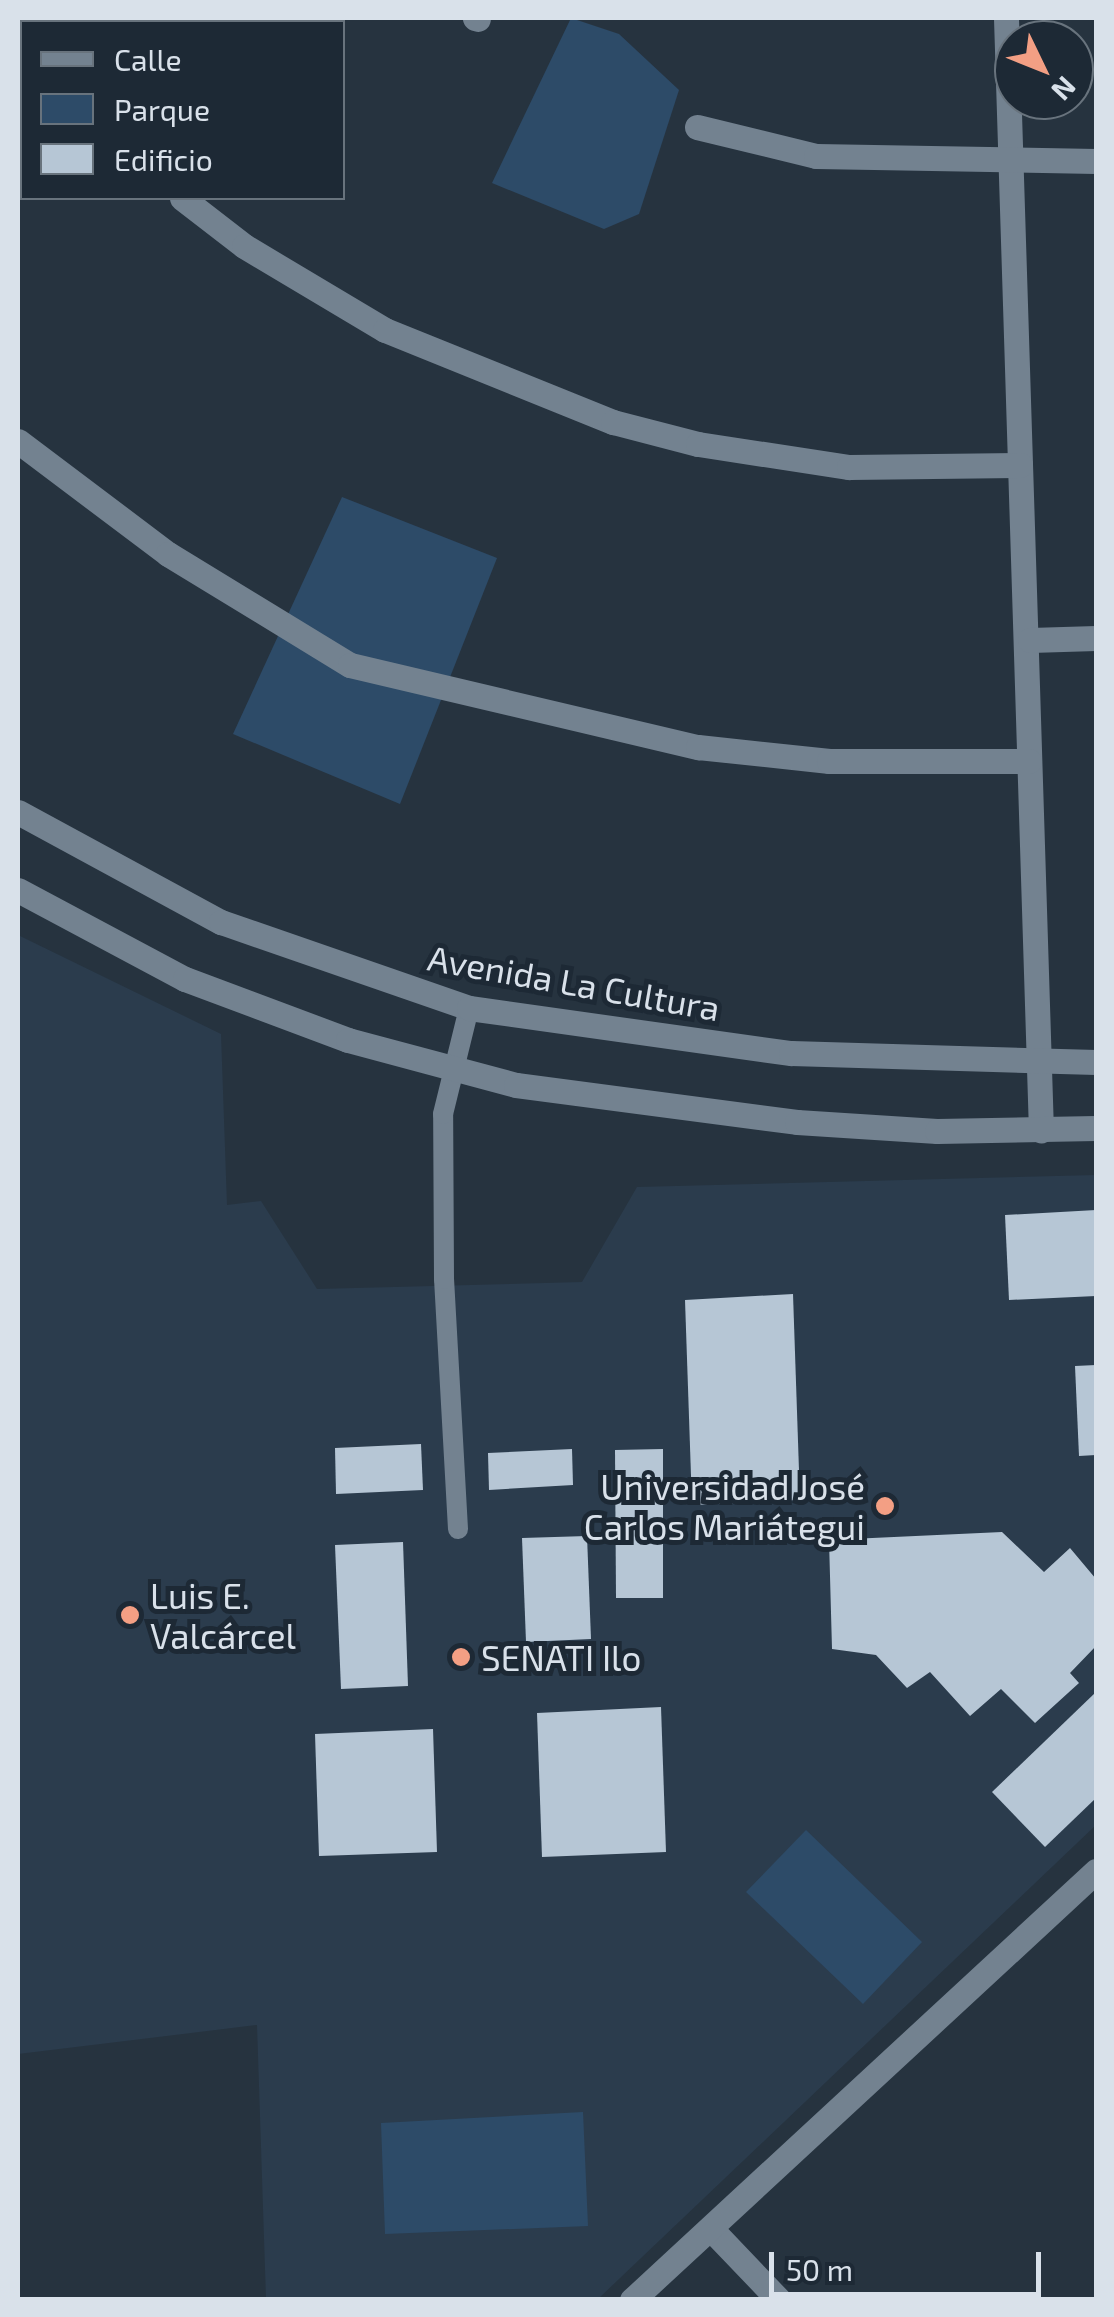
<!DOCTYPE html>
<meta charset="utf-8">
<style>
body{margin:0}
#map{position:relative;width:1114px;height:2317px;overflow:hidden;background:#26333f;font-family:"Exo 2",sans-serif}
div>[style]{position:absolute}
.built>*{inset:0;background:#2b3c4d}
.green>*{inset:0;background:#2d4b68}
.building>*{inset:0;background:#b6c6d5}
.lane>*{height:20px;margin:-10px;padding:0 10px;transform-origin:10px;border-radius:10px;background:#738290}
.street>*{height:25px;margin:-12.5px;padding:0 12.5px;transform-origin:12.5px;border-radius:12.5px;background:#738290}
.secondary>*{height:25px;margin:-12.5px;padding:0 12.5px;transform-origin:12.5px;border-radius:12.5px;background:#738290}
.dots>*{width:28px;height:28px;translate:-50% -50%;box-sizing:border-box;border:5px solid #1d2935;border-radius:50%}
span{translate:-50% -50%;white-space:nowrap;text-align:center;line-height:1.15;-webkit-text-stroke:10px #1d2935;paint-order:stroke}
.street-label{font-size:35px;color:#d9e1ea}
.poi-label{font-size:35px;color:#d9e1ea}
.right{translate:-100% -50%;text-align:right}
.left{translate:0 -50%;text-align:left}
.frame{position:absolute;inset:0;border:20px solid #d9e1ea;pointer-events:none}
.legend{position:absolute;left:20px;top:20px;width:325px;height:180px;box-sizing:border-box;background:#1d2935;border:2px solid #68737d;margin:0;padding:12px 18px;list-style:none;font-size:30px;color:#d9e1ea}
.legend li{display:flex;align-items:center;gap:20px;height:50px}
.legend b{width:50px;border:2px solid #68737d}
.north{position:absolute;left:994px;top:20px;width:100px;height:100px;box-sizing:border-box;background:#1d2935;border:2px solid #68737d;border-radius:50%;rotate:133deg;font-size:28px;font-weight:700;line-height:40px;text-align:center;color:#d9e1ea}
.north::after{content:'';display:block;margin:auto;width:35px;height:45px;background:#f39f84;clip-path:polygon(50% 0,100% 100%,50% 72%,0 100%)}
.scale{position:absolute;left:769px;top:2252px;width:272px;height:45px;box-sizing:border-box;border:5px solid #d9e1ea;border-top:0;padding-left:12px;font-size:30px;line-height:35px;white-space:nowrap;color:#d9e1ea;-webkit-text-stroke:8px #1d2935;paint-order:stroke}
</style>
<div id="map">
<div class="built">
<i style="clip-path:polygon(18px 935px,221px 1034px,227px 1205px,261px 1201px,317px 1289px,582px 1282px,637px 1187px,1096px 1175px,1096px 1825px,598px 2299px,266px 2299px,257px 2025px,18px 2054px)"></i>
</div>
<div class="green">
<i style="clip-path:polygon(571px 18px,619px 34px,679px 90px,639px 214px,604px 229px,492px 183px)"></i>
<i style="clip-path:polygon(342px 497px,497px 558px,400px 804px,233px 734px)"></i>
<i style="clip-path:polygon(806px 1830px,922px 1942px,863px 2004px,746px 1892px)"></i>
<i style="clip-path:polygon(583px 2112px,588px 2226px,385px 2234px,381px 2123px)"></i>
</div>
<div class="building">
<i style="clip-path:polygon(1096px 1210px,1096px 1296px,1009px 1300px,1005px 1215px)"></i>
<i style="clip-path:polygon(793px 1294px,800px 1500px,692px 1505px,685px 1300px)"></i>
<i style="clip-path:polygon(1096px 1365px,1096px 1455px,1079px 1456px,1075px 1366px)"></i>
<i style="clip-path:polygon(421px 1444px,423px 1490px,336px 1494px,335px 1448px)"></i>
<i style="clip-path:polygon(572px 1449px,573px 1485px,489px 1490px,488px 1453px)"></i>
<i style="clip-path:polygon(663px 1449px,663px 1598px,616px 1598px,615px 1450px)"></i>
<i style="clip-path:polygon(1002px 1532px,1044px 1572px,1070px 1548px,1096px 1579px,1096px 1646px,1070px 1673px,1079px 1683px,1035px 1723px,1001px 1689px,970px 1716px,930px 1672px,907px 1688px,876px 1655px,832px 1649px,829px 1540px)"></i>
<i style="clip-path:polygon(587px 1536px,591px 1639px,526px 1642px,522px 1538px)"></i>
<i style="clip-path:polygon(403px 1542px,408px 1686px,341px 1689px,335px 1545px)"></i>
<i style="clip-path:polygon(1096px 1692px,1096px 1798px,1045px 1847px,992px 1792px)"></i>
<i style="clip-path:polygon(661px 1707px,666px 1852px,542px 1857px,537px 1713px)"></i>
<i style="clip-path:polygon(433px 1729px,437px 1852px,319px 1856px,315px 1734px)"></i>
</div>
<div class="lane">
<i style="left:458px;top:1529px;width:250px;rotate:-93.2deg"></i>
<i style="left:444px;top:1279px;width:165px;rotate:-90.3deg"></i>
<i style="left:443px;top:1114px;width:109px;rotate:-76.2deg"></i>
</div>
<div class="street">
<i style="left:475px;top:18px;width:3px;rotate:18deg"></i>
<i style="left:1006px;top:18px;width:1113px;rotate:88.2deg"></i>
<i style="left:92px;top:22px;width:6px;rotate:-39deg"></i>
<i style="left:18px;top:94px;width:6px;rotate:-45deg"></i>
<i style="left:697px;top:127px;width:122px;rotate:13.7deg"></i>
<i style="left:816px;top:156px;width:280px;rotate:1deg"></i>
<i style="left:182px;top:198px;width:78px;rotate:37.7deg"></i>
<i style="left:244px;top:246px;width:164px;rotate:30.8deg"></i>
<i style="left:385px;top:330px;width:246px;rotate:22deg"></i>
<i style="left:613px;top:422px;width:88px;rotate:14.5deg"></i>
<i style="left:698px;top:444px;width:153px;rotate:8.7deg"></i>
<i style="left:849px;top:467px;width:171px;rotate:-0.7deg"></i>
<i style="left:18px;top:441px;width:188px;rotate:37deg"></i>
<i style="left:168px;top:554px;width:213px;rotate:31.4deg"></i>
<i style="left:350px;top:665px;width:358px;rotate:13.3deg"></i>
<i style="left:698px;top:747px;width:132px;rotate:6.1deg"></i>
<i style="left:829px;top:761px;width:200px"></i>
<i style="left:1030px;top:640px;width:66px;rotate:-1.7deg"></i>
<i style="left:713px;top:2231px;width:95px;rotate:46.3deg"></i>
<i style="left:632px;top:2300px;width:632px;rotate:-42.76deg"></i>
</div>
<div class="secondary">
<i style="left:18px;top:812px;width:231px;rotate:28.5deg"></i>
<i style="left:221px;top:922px;width:262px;rotate:19.1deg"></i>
<i style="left:469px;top:1008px;width:325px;rotate:8deg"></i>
<i style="left:791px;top:1053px;width:305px;rotate:1.7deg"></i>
<i style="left:18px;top:890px;width:189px;rotate:28.1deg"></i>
<i style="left:185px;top:979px;width:174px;rotate:20.5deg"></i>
<i style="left:348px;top:1040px;width:174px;rotate:15deg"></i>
<i style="left:516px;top:1085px;width:283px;rotate:7.5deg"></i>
<i style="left:797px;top:1122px;width:140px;rotate:3.7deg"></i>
<i style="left:937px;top:1131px;width:159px;rotate:-1.1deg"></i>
</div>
<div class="dots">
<i style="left:885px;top:1506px;background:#f39f84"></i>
<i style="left:130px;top:1615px;background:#f39f84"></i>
<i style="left:461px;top:1657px;background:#f39f84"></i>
</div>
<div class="street-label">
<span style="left:574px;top:982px;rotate:10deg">Avenida La Cultura</span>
</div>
<div class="poi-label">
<span class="right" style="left:865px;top:1506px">Universidad José<br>Carlos Mariátegui</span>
<span class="left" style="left:150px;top:1615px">Luis E.<br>Valcárcel</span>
<span class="left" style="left:481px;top:1657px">SENATI Ilo</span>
</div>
<div class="frame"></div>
<ul class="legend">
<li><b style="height:12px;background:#738290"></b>Calle</li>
<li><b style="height:28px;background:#2d4b68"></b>Parque</li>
<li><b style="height:28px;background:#b6c6d5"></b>Edificio</li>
</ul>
<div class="north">N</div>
<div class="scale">50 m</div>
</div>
